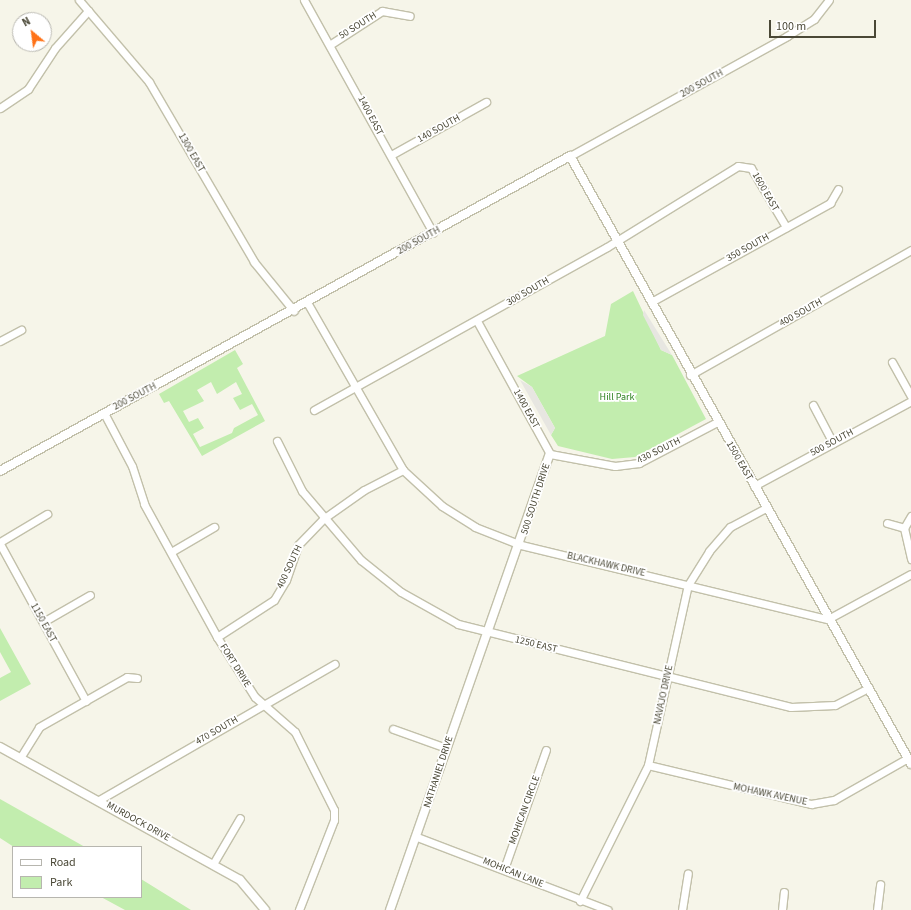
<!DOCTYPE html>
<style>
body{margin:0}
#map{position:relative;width:911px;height:910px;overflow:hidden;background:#f6f5e9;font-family:"Source Sans 3",sans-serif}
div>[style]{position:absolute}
.green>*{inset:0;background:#c2edae}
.parking>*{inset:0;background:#e7e6e1}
.roads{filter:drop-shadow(1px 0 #c2c0aa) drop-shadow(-1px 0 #c2c0aa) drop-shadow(0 1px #c2c0aa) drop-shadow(0 -1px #c2c0aa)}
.minor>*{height:7px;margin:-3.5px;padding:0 3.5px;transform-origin:3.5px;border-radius:3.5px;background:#fff}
.tertiary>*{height:8px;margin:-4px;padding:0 4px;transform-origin:4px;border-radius:4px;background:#fff}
span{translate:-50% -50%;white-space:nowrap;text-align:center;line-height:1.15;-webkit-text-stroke:3.5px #fff;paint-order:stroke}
.street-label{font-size:10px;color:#4a4836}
.park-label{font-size:10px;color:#308323}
.legend{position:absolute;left:12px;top:846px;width:130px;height:52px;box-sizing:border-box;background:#fff;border:1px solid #b7b6af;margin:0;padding:5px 7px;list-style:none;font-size:12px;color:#4a4836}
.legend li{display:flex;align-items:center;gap:8px;height:20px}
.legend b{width:20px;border:1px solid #b7b6af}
.north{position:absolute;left:12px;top:12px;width:40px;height:40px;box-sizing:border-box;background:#fff;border:1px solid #b7b6af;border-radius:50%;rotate:331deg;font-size:11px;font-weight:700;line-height:16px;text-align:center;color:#4a4836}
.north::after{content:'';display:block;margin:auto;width:14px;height:18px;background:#ff7217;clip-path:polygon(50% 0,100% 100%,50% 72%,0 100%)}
.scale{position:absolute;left:769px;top:20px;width:107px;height:18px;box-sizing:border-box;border:2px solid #4a4836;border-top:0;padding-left:5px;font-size:12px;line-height:14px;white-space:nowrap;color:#4a4836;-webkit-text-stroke:3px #fff;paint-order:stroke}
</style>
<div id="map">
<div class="green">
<i style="clip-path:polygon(633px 291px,661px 350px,672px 355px,706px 419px,635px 457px,612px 459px,558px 446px,551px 435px,555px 428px,532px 387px,517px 376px,605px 336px,611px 304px)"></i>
<i style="clip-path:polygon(evenodd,235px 350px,243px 364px,237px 368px,265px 421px,202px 456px,169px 401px,164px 403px,159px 394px,235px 350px,211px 382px,217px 394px,236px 382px,242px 394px,233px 398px,240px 410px,252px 404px,258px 415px,234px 428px,232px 433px,200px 447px,193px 434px,204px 428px,198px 418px,189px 422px,183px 411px,204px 401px,197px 390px,211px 382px)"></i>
<i style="clip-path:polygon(0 628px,31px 684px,0 701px,0 678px,11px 672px,0 652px)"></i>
<i style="clip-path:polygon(0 799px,85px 847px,14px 847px,0 838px)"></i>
<i style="clip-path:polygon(141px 879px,191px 910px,125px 910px,101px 897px,141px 897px)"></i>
</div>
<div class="parking">
<i style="clip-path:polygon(644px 310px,672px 355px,661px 350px,643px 315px)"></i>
<i style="clip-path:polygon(520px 380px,532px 387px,555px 428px,551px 435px)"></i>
</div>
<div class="roads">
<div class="minor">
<i style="left:79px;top:0;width:108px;rotate:49.5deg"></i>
<i style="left:149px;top:82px;width:208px;rotate:59.7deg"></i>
<i style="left:254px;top:262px;width:63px;rotate:50.8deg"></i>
<i style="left:304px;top:0;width:266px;rotate:61deg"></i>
<i style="left:331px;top:44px;width:61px;rotate:-32.9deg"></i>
<i style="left:382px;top:11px;width:28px;rotate:10deg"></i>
<i style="left:0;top:108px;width:34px;rotate:-34deg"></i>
<i style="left:28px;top:89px;width:49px;rotate:-56.6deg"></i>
<i style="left:55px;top:48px;width:50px;rotate:-48.3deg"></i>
<i style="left:391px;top:155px;width:109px;rotate:-29.2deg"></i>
<i style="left:570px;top:156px;width:248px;rotate:-28.9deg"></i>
<i style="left:787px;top:36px;width:32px;rotate:-32deg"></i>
<i style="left:814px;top:19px;width:24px;rotate:-52deg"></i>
<i style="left:651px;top:302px;width:205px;rotate:-28.9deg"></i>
<i style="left:830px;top:203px;width:16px;rotate:-60deg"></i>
<i style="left:308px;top:304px;width:191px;rotate:60.2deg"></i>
<i style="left:403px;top:470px;width:53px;rotate:42.7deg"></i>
<i style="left:442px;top:506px;width:39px;rotate:32deg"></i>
<i style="left:475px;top:527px;width:49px;rotate:21.4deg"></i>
<i style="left:521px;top:545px;width:316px;rotate:13.6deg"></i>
<i style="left:828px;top:619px;width:94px;rotate:-28.5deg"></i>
<i style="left:477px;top:321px;width:152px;rotate:61.2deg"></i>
<i style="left:550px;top:454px;width:66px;rotate:10.5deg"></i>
<i style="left:615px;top:466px;width:24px;rotate:-7deg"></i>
<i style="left:639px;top:463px;width:88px;rotate:-27.7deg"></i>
<i style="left:0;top:341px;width:24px;rotate:-28deg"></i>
<i style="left:892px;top:362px;width:39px;rotate:61deg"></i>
<i style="left:690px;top:375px;width:254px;rotate:-29.5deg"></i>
<i style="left:813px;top:405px;width:43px;rotate:62.2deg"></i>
<i style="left:314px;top:410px;width:335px;rotate:-29.1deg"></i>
<i style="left:607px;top:247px;width:154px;rotate:-31.7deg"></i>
<i style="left:738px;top:166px;width:13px;rotate:9deg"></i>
<i style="left:751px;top:168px;width:69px;rotate:59.3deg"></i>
<i style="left:104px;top:413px;width:60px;rotate:62.2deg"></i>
<i style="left:132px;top:466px;width:40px;rotate:72deg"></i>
<i style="left:144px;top:504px;width:152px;rotate:61.2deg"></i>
<i style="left:217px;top:637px;width:71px;rotate:57.7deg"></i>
<i style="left:255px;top:697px;width:53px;rotate:41.2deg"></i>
<i style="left:295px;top:732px;width:87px;rotate:63.4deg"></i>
<i style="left:334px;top:810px;width:10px;rotate:90deg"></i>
<i style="left:334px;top:820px;width:97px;rotate:111.3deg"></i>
<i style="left:277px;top:441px;width:56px;rotate:63.4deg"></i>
<i style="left:302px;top:491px;width:91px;rotate:49.5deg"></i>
<i style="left:361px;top:560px;width:51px;rotate:38.7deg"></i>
<i style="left:401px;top:592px;width:65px;rotate:29.3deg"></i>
<i style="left:458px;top:624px;width:343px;rotate:14deg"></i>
<i style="left:791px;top:707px;width:44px;rotate:-2.6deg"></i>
<i style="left:835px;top:705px;width:38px;rotate:-27deg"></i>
<i style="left:754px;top:486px;width:179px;rotate:-28.4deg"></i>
<i style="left:911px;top:516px;width:14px;rotate:120deg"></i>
<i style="left:904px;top:528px;width:32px;rotate:77deg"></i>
<i style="left:887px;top:523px;width:18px;rotate:16deg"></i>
<i style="left:0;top:542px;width:55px;rotate:-30.8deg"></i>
<i style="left:0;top:544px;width:179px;rotate:61.3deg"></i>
<i style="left:171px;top:552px;width:50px;rotate:-30.2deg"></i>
<i style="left:43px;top:622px;width:54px;rotate:-29.9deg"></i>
<i style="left:217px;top:637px;width:68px;rotate:-33deg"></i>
<i style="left:274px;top:600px;width:23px;rotate:-59deg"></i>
<i style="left:286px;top:580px;width:37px;rotate:-71deg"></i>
<i style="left:298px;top:545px;width:36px;rotate:-46deg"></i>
<i style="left:323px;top:519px;width:50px;rotate:-35.3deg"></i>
<i style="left:364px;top:490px;width:44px;rotate:-27.1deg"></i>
<i style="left:393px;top:729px;width:56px;rotate:19.7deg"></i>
<i style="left:20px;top:758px;width:36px;rotate:-58deg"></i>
<i style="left:39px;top:727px;width:101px;rotate:-29.6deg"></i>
<i style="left:127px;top:677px;width:10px;rotate:6deg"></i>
<i style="left:648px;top:765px;width:168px;rotate:13.5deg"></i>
<i style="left:811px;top:804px;width:23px;rotate:-10deg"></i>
<i style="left:834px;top:800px;width:85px;rotate:-29.6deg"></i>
<i style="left:99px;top:800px;width:272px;rotate:-30deg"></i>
<i style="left:417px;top:837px;width:204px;rotate:20.9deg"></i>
<i style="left:213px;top:864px;width:53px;rotate:-59.6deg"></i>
<i style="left:504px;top:869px;width:126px;rotate:-70.6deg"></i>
<i style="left:580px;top:901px;width:152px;rotate:-63.4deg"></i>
<i style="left:648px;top:765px;width:184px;rotate:-77.5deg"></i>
<i style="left:688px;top:585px;width:40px;rotate:-58deg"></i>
<i style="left:709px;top:551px;width:32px;rotate:-49deg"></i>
<i style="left:730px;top:527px;width:40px;rotate:-28deg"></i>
<i style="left:682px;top:910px;width:37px;rotate:-81deg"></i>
<i style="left:782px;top:910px;width:18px;rotate:-84deg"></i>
<i style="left:877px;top:910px;width:26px;rotate:-83deg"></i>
</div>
<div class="tertiary">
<i style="left:0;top:471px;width:651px;rotate:-28.93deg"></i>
<i style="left:570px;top:156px;width:697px;rotate:60.71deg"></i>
<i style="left:0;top:747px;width:274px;rotate:29deg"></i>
<i style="left:240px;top:880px;width:39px;rotate:50deg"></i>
<i style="left:390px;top:910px;width:483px;rotate:-70.7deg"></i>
</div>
</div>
<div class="street-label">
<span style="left:358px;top:26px;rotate:-32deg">50 SOUTH</span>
<span style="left:702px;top:84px;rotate:-29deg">200 SOUTH</span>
<span style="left:370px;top:116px;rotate:62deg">1400 EAST</span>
<span style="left:439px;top:129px;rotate:-29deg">140 SOUTH</span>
<span style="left:191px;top:153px;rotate:60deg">1300 EAST</span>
<span style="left:765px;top:192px;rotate:60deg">1600 EAST</span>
<span style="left:419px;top:241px;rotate:-29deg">200 SOUTH</span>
<span style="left:748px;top:248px;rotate:-29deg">350 SOUTH</span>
<span style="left:528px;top:292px;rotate:-30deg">300 SOUTH</span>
<span style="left:801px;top:313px;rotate:-29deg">400 SOUTH</span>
<span style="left:135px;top:397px;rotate:-28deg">200 SOUTH</span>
<span style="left:526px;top:409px;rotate:61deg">1400 EAST</span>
<span style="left:832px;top:443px;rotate:-28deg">500 SOUTH</span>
<span style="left:659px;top:451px;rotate:-26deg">430 SOUTH</span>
<span style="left:739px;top:461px;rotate:60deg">1500 EAST</span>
<span style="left:536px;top:499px;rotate:-72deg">500 SOUTH DRIVE</span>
<span style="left:606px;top:565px;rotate:13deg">BLACKHAWK DRIVE</span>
<span style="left:290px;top:567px;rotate:-65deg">400 SOUTH</span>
<span style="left:43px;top:623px;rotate:61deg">1150 EAST</span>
<span style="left:536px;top:645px;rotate:14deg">1250 EAST</span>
<span style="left:235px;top:666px;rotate:58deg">FORT DRIVE</span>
<span style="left:664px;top:695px;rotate:-78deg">NAVAJO DRIVE</span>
<span style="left:217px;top:731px;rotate:-30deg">470 SOUTH</span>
<span style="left:439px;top:772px;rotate:-72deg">NATHANIEL DRIVE</span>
<span style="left:770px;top:795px;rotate:12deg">MOHAWK AVENUE</span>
<span style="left:525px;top:810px;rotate:-70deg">MOHICAN CIRCLE</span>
<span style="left:138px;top:822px;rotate:29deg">MURDOCK DRIVE</span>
<span style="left:513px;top:873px;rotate:22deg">MOHICAN LANE</span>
</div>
<div class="park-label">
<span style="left:617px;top:398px">Hill Park</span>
</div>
<ul class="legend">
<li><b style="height:5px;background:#fff"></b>Road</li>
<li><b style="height:11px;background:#c2edae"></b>Park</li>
</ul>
<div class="north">N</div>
<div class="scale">100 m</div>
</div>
